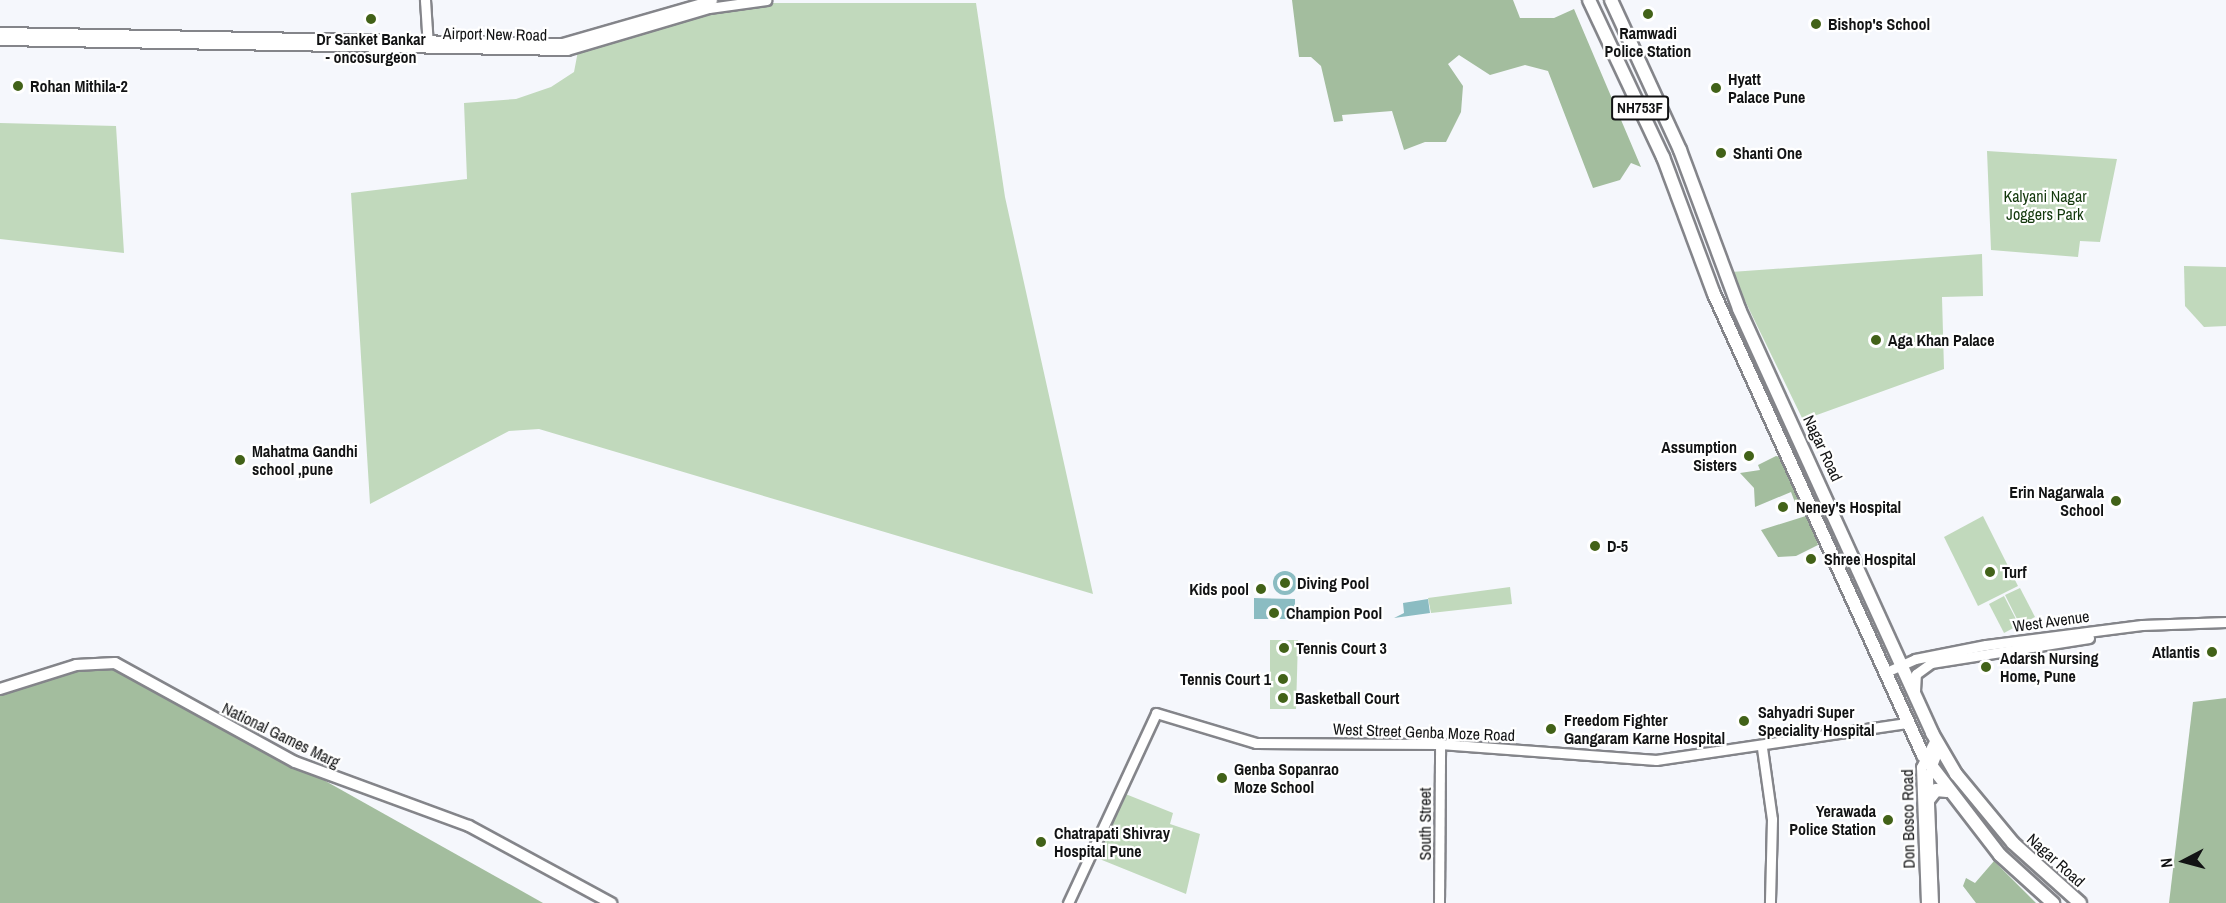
<!DOCTYPE html>
<style>
body{margin:0}
#map{position:relative;width:2226px;height:903px;overflow:hidden;background:#f5f7fc;font-family:"Archivo Narrow",sans-serif}
div>[style]{position:absolute}
.green>*{inset:0;background:#c1d9bc}
.forest>*{inset:0;background:#a3bd9e}
.water>*{inset:0;background:#8bbcc2}
.round{border-radius:50%}
.roads{filter:drop-shadow(2px 0 #84858a) drop-shadow(-2px 0 #84858a) drop-shadow(0 2px #84858a) drop-shadow(0 -2px #84858a)}
.secondary>*{height:9px;margin:-4.5px;padding:0 4.5px;transform-origin:4.5px;border-radius:4.5px;background:#fff}
.primary>*{height:10px;margin:-5px;padding:0 5px;transform-origin:5px;border-radius:5px;background:#fff}
.highway>*{height:12px;margin:-6px;padding:0 6px;transform-origin:6px;border-radius:6px;background:#fff}
.dots>*{width:16px;height:16px;translate:-50% -50%;box-sizing:border-box;border:3px solid #fff;border-radius:50%}
span{translate:-50% -50%;white-space:nowrap;text-align:center;line-height:1.15;-webkit-text-stroke:4.5px #fff;paint-order:stroke}
.shield-label span{padding:2px 4px;background:#fff;border:2px solid;border-radius:4px;-webkit-text-stroke-width:0}
.shield-label{font-size:15px;color:#121314;font-weight:700}
.poi-label{font-size:16px;color:#121314;font-weight:700}
.left{translate:0 -50%;text-align:left}
.right{translate:-100% -50%;text-align:right}
.street-label{font-size:16px;color:#121314}
.park-label{font-size:16px;color:#13380c}
.north{position:absolute;left:2154px;top:831px;width:60px;height:60px;-webkit-text-stroke:4px #fff;paint-order:stroke;rotate:264deg;font-size:16px;font-weight:700;line-height:24px;text-align:center;color:#121314}
.north::after{content:'';display:block;margin:auto;width:21px;height:27px;background:#121314;clip-path:polygon(50% 0,100% 100%,50% 72%,0 100%)}
</style>
<div id="map">
<div class="green">
<i style="clip-path:polygon(752px 3px,976px 3px,1005px 197px,1093px 594px,539px 429px,509px 431px,370px 504px,351px 193px,467px 179px,464px 103px,516px 99px,551px 87px,574px 72px,578px 51px)"></i>
<i style="clip-path:polygon(0 123px,116px 126px,124px 253px,0 239px)"></i>
<i style="clip-path:polygon(1987px 151px,2117px 159px,2100px 242px,2080px 241px,2078px 257px,1991px 250px)"></i>
<i style="clip-path:polygon(1982px 254px,1983px 296px,1942px 297px,1944px 369px,1803px 420px,1731px 272px)"></i>
<i style="clip-path:polygon(2184px 266px,2226px 267px,2226px 326px,2204px 327px,2185px 306px)"></i>
<i style="clip-path:polygon(1983px 516px,2018px 586px,1978px 606px,1944px 537px)"></i>
<i style="clip-path:polygon(1510px 587px,1512px 604px,1431px 613px,1428px 598px)"></i>
<i style="clip-path:polygon(2020px 588px,2035px 617px,2020px 625px,2005px 595px)"></i>
<i style="clip-path:polygon(2004px 596px,2019px 625px,2004px 633px,1989px 604px)"></i>
<i style="clip-path:polygon(1270px 640px,1298px 640px,1296px 709px,1270px 709px)"></i>
<i style="clip-path:polygon(1123px 793px,1173px 813px,1170px 824px,1200px 834px,1186px 894px,1097px 858px)"></i>
</div>
<div class="forest">
<i style="clip-path:polygon(1292px 0,1513px 0,1520px 18px,1554px 18px,1574px 9px,1641px 167px,1631px 163px,1620px 180px,1593px 188px,1548px 71px,1525px 65px,1490px 75px,1459px 55px,1448px 64px,1463px 86px,1461px 112px,1446px 142px,1425px 142px,1404px 150px,1392px 111px,1342px 115px,1343px 121px,1334px 122px,1321px 66px,1311px 57px,1299px 57px)"></i>
<i style="clip-path:polygon(1776px 456px,1787px 459px,1808px 511px,1799px 513px,1791px 492px,1755px 507px,1754px 488px,1740px 473px,1760px 470px,1758px 465px)"></i>
<i style="clip-path:polygon(1809px 515px,1818px 545px,1796px 556px,1778px 557px,1761px 530px)"></i>
<i style="clip-path:polygon(115px 663px,543px 903px,0 903px,0 695px,76px 665px)"></i>
<i style="clip-path:polygon(2226px 698px,2226px 903px,2169px 903px,2193px 702px)"></i>
<i style="clip-path:polygon(1994px 861px,2036px 903px,1976px 903px,1963px 886px,1966px 878px,1975px 883px)"></i>
</div>
<div class="water">
<i class="round" style="left:1273px;top:571px;width:24px;height:24px"></i>
<i style="clip-path:polygon(1254px 598px,1295px 599px,1295px 619px,1254px 619px)"></i>
<i style="clip-path:polygon(1428px 599px,1430px 613px,1394px 618px,1404px 613px,1403px 603px)"></i>
</div>
<div class="roads">
<div class="secondary">
<i style="left:425px;top:0;width:46px;rotate:86.3deg"></i>
<i style="left:0;top:32px;width:562px;rotate:1.12deg"></i>
<i style="left:562px;top:43px;width:156px;rotate:-16deg"></i>
<i style="left:0;top:40px;width:567px;rotate:1.01deg"></i>
<i style="left:567px;top:50px;width:148px;rotate:-16.5deg"></i>
<i style="left:709px;top:8px;width:58px;rotate:-8deg"></i>
<i style="left:1884px;top:673px;width:34px;rotate:-24deg"></i>
<i style="left:1915px;top:659px;width:72px;rotate:-11.2deg"></i>
<i style="left:1986px;top:645px;width:157px;rotate:-7.3deg"></i>
<i style="left:2142px;top:625px;width:84px;rotate:-2deg"></i>
<i style="left:1915px;top:691px;width:17px;rotate:-87deg"></i>
<i style="left:1916px;top:674px;width:19px;rotate:-36deg"></i>
<i style="left:1931px;top:663px;width:160px;rotate:-9deg"></i>
<i style="left:1762px;top:748px;width:72px;rotate:82deg"></i>
<i style="left:1772px;top:819px;width:84px;rotate:91.4deg"></i>
<i style="left:1068px;top:903px;width:209px;rotate:-65.1deg"></i>
<i style="left:1156px;top:713px;width:104px;rotate:16.7deg"></i>
<i style="left:1256px;top:743px;width:184px;rotate:0.3deg"></i>
<i style="left:1440px;top:744px;width:217px;rotate:4.2deg"></i>
<i style="left:1656px;top:760px;width:255px;rotate:-8.4deg"></i>
<i style="left:1439px;top:903px;width:159px;rotate:-89.6deg"></i>
<i style="left:1926px;top:903px;width:136px;rotate:-92.1deg"></i>
<i style="left:1921px;top:767px;width:31px;rotate:-63deg"></i>
<i style="left:1933px;top:903px;width:127px;rotate:-92.3deg"></i>
<i style="left:1928px;top:776px;width:31px;rotate:-69deg"></i>
</div>
<div class="primary">
<i style="left:0;top:689px;width:80px;rotate:-17.5deg"></i>
<i style="left:76px;top:665px;width:39px;rotate:-3deg"></i>
<i style="left:115px;top:663px;width:205px;rotate:28.8deg"></i>
<i style="left:295px;top:762px;width:185px;rotate:20.2deg"></i>
<i style="left:469px;top:826px;width:162px;rotate:28.5deg"></i>
</div>
<div class="highway">
<i style="left:1589px;top:0;width:174px;rotate:64.8deg"></i>
<i style="left:1663px;top:157px;width:146px;rotate:69.6deg"></i>
<i style="left:1714px;top:294px;width:506px;rotate:65.61deg"></i>
<i style="left:1923px;top:755px;width:126px;rotate:52.4deg"></i>
<i style="left:2000px;top:855px;width:72px;rotate:42.2deg"></i>
<i style="left:1611px;top:0;width:165px;rotate:65.3deg"></i>
<i style="left:1680px;top:150px;width:170px;rotate:69.6deg"></i>
<i style="left:1739px;top:309px;width:466px;rotate:65.5deg"></i>
<i style="left:1932px;top:733px;width:48px;rotate:59.7deg"></i>
<i style="left:1956px;top:774px;width:89px;rotate:50.4deg"></i>
<i style="left:2013px;top:843px;width:90px;rotate:41.8deg"></i>
<i style="left:1929px;top:799px;width:11px;rotate:-52deg"></i>
<i style="left:1936px;top:790px;width:11px;rotate:5deg"></i>
</div>
</div>
<div class="dots">
<i style="left:1648px;top:14px;background:#426218"></i>
<i style="left:371px;top:19px;background:#426218"></i>
<i style="left:1816px;top:24px;background:#426218"></i>
<i style="left:18px;top:86px;background:#426218"></i>
<i style="left:1716px;top:88px;background:#426218"></i>
<i style="left:1721px;top:153px;background:#426218"></i>
<i style="left:1876px;top:340px;background:#426218"></i>
<i style="left:1749px;top:456px;background:#426218"></i>
<i style="left:240px;top:460px;background:#426218"></i>
<i style="left:2116px;top:501px;background:#426218"></i>
<i style="left:1783px;top:507px;background:#426218"></i>
<i style="left:1595px;top:546px;background:#426218"></i>
<i style="left:1811px;top:559px;background:#426218"></i>
<i style="left:1990px;top:572px;background:#426218"></i>
<i style="left:1285px;top:583px;background:#426218"></i>
<i style="left:1261px;top:589px;background:#426218"></i>
<i style="left:1274px;top:613px;background:#426218"></i>
<i style="left:1284px;top:648px;background:#426218"></i>
<i style="left:2212px;top:652px;background:#426218"></i>
<i style="left:1986px;top:667px;background:#426218"></i>
<i style="left:1283px;top:679px;background:#426218"></i>
<i style="left:1283px;top:698px;background:#426218"></i>
<i style="left:1744px;top:721px;background:#426218"></i>
<i style="left:1551px;top:729px;background:#426218"></i>
<i style="left:1222px;top:778px;background:#426218"></i>
<i style="left:1888px;top:820px;background:#426218"></i>
<i style="left:1041px;top:842px;background:#426218"></i>
</div>
<div class="shield-label">
<span style="left:1640px;top:108px">NH753F</span>
</div>
<div class="poi-label">
<span class="left" style="left:1828px;top:24px">Bishop's School</span>
<span style="left:1648px;top:42px">Ramwadi<br>Police Station</span>
<span style="left:371px;top:48px">Dr Sanket Bankar<br>- oncosurgeon</span>
<span class="left" style="left:1728px;top:88px">Hyatt<br>Palace Pune</span>
<span class="left" style="left:30px;top:86px">Rohan Mithila-2</span>
<span class="left" style="left:1733px;top:153px">Shanti One</span>
<span class="left" style="left:1888px;top:340px">Aga Khan Palace</span>
<span class="right" style="left:1737px;top:456px">Assumption<br>Sisters</span>
<span class="left" style="left:252px;top:460px">Mahatma Gandhi<br>school ,pune</span>
<span class="right" style="left:2104px;top:501px">Erin Nagarwala<br>School</span>
<span class="left" style="left:1796px;top:507px">Neney's Hospital</span>
<span class="left" style="left:1607px;top:546px">D-5</span>
<span class="left" style="left:1824px;top:559px">Shree Hospital</span>
<span class="left" style="left:2002px;top:572px">Turf</span>
<span class="left" style="left:1297px;top:583px">Diving Pool</span>
<span class="right" style="left:1249px;top:589px">Kids pool</span>
<span class="left" style="left:1286px;top:613px">Champion Pool</span>
<span class="left" style="left:1296px;top:648px">Tennis Court 3</span>
<span class="right" style="left:2200px;top:652px">Atlantis</span>
<span class="left" style="left:2000px;top:667px">Adarsh Nursing<br>Home, Pune</span>
<span class="right" style="left:1271px;top:679px">Tennis Court 1</span>
<span class="left" style="left:1295px;top:698px">Basketball Court</span>
<span class="left" style="left:1758px;top:721px">Sahyadri Super<br>Speciality Hospital</span>
<span class="left" style="left:1564px;top:729px">Freedom Fighter<br>Gangaram Karne Hospital</span>
<span class="left" style="left:1234px;top:778px">Genba Sopanrao<br>Moze School</span>
<span class="right" style="left:1876px;top:820px">Yerawada<br>Police Station</span>
<span class="left" style="left:1054px;top:842px">Chatrapati Shivray<br>Hospital Pune</span>
</div>
<div class="street-label">
<span style="left:495px;top:34px;rotate:1deg">Airport New Road</span>
<span style="left:1823px;top:448px;rotate:65deg">Nagar Road</span>
<span style="left:2051px;top:621px;rotate:-8deg">West Avenue</span>
<span style="left:1424px;top:732px;rotate:2deg">West Street Genba Moze Road</span>
<span style="left:281px;top:735px;rotate:26deg">National Games Marg</span>
<span style="left:1908px;top:819px;rotate:-91deg">Don Bosco Road</span>
<span style="left:1425px;top:824px;rotate:-90deg">South Street</span>
<span style="left:2056px;top:860px;rotate:42deg">Nagar Road</span>
</div>
<div class="park-label">
<span style="left:2045px;top:205px">Kalyani Nagar<br>Joggers Park</span>
</div>
<div class="north">N</div>
</div>
